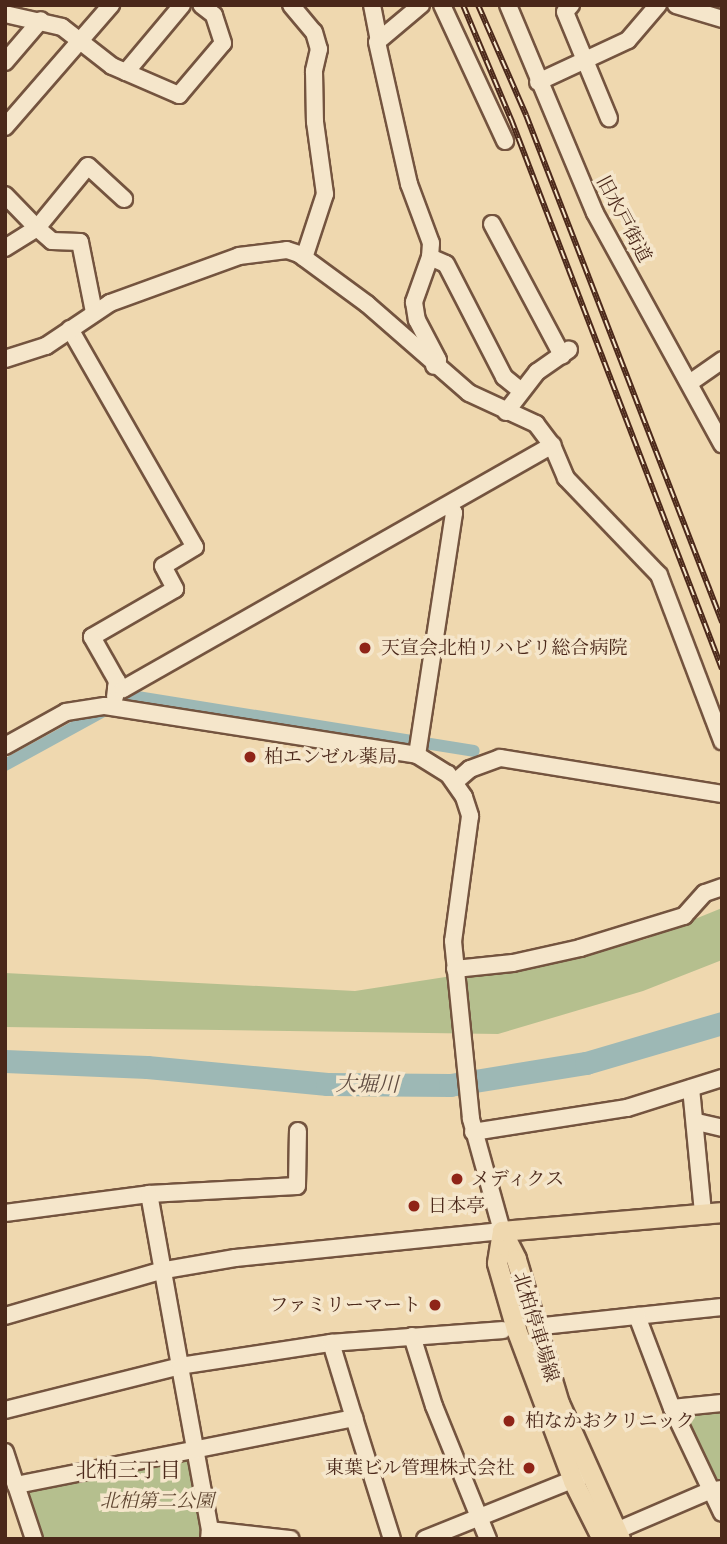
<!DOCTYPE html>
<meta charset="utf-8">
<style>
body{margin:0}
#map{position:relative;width:727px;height:1544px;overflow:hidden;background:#efd8af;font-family:"Libre Caslon Text","Noto Serif JP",serif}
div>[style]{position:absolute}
.green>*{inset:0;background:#b5bf8e}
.canal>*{height:12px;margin:-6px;padding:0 6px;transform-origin:6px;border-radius:6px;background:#9db8b5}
.river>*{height:23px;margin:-11.5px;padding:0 11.5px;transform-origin:11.5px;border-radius:11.5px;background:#9db8b5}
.roads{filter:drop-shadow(2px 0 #74543f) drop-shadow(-2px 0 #74543f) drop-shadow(0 2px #74543f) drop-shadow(0 -2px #74543f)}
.minor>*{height:16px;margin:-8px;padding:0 8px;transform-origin:8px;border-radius:8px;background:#f5e6cb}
.major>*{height:19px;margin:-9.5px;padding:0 9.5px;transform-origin:9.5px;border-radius:9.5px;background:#efd8af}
.rail>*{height:6px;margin-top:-3px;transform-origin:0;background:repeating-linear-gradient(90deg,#f5e6cb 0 10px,#4b281a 0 20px);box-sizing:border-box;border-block:2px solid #4b281a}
.dots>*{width:19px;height:19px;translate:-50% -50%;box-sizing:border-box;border:4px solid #f5e6cb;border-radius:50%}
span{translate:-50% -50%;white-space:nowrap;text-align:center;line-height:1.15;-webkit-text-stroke:7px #f5e6cb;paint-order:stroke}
.street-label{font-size:19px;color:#4b281a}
.poi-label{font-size:19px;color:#4b281a}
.left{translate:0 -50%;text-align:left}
.right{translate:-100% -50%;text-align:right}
.park-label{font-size:19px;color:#604631;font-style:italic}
.water-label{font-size:21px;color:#604c41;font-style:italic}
.neighbourhood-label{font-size:21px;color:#4b281a}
.frame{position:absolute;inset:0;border:7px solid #4b281a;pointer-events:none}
</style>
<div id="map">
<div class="green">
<i style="clip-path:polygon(722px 908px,722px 960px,643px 991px,498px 1034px,5px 1027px,5px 973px,355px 991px,569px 958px,646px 939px)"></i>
<i style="clip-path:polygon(722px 1409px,722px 1482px,716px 1483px,681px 1417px,684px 1412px)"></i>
<i style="clip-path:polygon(187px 1457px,192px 1461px,202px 1539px,40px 1539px,25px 1493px,28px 1488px)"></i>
</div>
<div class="canal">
<i style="left:5px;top:765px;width:144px;rotate:-28.7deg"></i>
<i style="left:131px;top:696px;width:347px;rotate:9.1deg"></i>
</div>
<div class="river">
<i style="left:5px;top:1061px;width:142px;rotate:2.4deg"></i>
<i style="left:147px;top:1067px;width:181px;rotate:5.4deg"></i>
<i style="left:327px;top:1084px;width:123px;rotate:0.5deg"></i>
<i style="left:450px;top:1085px;width:138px;rotate:-9.2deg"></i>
<i style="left:586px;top:1063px;width:142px;rotate:-16.4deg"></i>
</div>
<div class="roads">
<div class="minor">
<i style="left:291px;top:5px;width:35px;rotate:50deg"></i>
<i style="left:314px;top:32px;width:18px;rotate:74deg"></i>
<i style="left:319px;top:49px;width:23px;rotate:103deg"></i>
<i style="left:314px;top:71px;width:51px;rotate:88.9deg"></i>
<i style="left:315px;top:122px;width:73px;rotate:82.1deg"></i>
<i style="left:325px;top:194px;width:67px;rotate:108.2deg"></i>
<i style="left:372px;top:5px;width:33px;rotate:79deg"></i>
<i style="left:421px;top:5px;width:57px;rotate:139.9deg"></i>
<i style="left:377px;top:42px;width:146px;rotate:77.3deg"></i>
<i style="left:409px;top:184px;width:63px;rotate:69.6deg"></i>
<i style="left:431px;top:243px;width:14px;rotate:94deg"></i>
<i style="left:430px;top:257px;width:17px;rotate:24deg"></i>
<i style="left:446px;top:264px;width:127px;rotate:62.8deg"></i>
<i style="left:504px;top:377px;width:22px;rotate:39deg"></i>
<i style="left:442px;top:5px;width:150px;rotate:65.1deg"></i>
<i style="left:508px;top:5px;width:225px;rotate:67.3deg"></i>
<i style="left:595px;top:213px;width:264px;rotate:61.2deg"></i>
<i style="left:571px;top:5px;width:9px;rotate:131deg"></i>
<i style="left:565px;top:12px;width:115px;rotate:67.5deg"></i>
<i style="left:676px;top:5px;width:48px;rotate:16.9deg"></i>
<i style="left:5px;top:14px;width:58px;rotate:12.8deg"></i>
<i style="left:62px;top:27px;width:63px;rotate:38deg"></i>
<i style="left:112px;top:66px;width:73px;rotate:23.4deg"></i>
<i style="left:179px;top:95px;width:68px;rotate:-49.8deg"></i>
<i style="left:223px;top:43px;width:29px;rotate:-108deg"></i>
<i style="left:214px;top:15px;width:16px;rotate:-142deg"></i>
<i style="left:5px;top:62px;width:55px;rotate:-49.4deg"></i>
<i style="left:126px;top:72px;width:87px;rotate:-50.1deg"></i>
<i style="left:538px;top:82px;width:99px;rotate:-25deg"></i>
<i style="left:628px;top:40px;width:46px;rotate:-49.4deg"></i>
<i style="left:5px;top:127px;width:162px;rotate:-49deg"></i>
<i style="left:5px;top:195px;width:46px;rotate:45.9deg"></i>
<i style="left:37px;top:228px;width:80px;rotate:-50.6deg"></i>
<i style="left:88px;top:166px;width:49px;rotate:42.5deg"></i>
<i style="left:492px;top:224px;width:149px;rotate:61.9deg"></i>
<i style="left:5px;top:248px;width:38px;rotate:-32deg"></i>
<i style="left:37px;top:228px;width:20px;rotate:41deg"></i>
<i style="left:52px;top:241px;width:28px;rotate:2deg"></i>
<i style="left:80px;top:242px;width:71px;rotate:78.7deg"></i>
<i style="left:430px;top:257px;width:48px;rotate:109.6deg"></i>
<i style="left:414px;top:302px;width:18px;rotate:81deg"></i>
<i style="left:417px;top:320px;width:45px;rotate:62.3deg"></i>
<i style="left:438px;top:360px;width:7px;rotate:124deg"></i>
<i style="left:70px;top:329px;width:251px;rotate:60.2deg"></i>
<i style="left:195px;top:547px;width:37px;rotate:149deg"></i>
<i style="left:163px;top:566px;width:26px;rotate:62deg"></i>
<i style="left:175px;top:589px;width:96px;rotate:150deg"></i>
<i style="left:92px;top:637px;width:51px;rotate:60.4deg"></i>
<i style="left:117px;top:681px;width:16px;rotate:97deg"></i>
<i style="left:5px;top:359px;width:43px;rotate:-17.6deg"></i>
<i style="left:46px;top:346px;width:77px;rotate:-33.9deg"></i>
<i style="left:110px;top:303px;width:137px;rotate:-20deg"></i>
<i style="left:239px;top:256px;width:48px;rotate:-7.1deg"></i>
<i style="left:287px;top:250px;width:13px;rotate:18deg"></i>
<i style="left:299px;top:254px;width:84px;rotate:36.3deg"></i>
<i style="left:367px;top:304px;width:135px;rotate:41.1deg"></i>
<i style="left:469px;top:393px;width:74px;rotate:24.8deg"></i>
<i style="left:536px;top:424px;width:26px;rotate:53deg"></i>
<i style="left:552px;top:445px;width:36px;rotate:67deg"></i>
<i style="left:566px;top:478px;width:134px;rotate:46.2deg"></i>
<i style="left:659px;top:575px;width:178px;rotate:69.2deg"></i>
<i style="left:691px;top:382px;width:38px;rotate:-35deg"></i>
<i style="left:506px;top:412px;width:51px;rotate:-52.2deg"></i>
<i style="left:537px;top:372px;width:39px;rotate:-35deg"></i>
<i style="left:116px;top:688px;width:7px;rotate:8deg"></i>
<i style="left:123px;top:689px;width:494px;rotate:-29.6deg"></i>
<i style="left:5px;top:746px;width:70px;rotate:-29.1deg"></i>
<i style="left:66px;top:712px;width:39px;rotate:-9deg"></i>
<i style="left:105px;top:706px;width:316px;rotate:8.9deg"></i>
<i style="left:417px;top:755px;width:36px;rotate:32deg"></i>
<i style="left:448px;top:774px;width:28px;rotate:55deg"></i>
<i style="left:464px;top:797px;width:20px;rotate:72deg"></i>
<i style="left:470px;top:816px;width:126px;rotate:97.7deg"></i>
<i style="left:453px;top:941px;width:179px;rotate:84.2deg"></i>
<i style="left:471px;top:1119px;width:116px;rotate:74.5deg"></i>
<i style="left:502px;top:1231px;width:268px;rotate:174.2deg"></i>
<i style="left:235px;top:1258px;width:76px;rotate:170.2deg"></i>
<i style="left:160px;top:1271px;width:161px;rotate:163.8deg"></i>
<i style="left:417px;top:755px;width:245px;rotate:-81.3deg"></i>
<i style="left:454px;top:513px;width:9px;rotate:-126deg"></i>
<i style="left:455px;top:782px;width:20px;rotate:-41deg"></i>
<i style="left:470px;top:769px;width:32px;rotate:-20deg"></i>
<i style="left:500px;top:758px;width:225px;rotate:9.2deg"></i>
<i style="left:455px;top:969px;width:58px;rotate:-5.9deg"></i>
<i style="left:513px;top:963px;width:69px;rotate:-12.6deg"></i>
<i style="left:580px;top:948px;width:109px;rotate:-17.1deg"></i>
<i style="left:684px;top:916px;width:31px;rotate:-48deg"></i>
<i style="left:705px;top:893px;width:18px;rotate:-19deg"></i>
<i style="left:691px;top:1088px;width:126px;rotate:84.5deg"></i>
<i style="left:697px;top:1122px;width:26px;rotate:13deg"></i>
<i style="left:473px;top:1132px;width:156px;rotate:-8.9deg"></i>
<i style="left:627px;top:1108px;width:100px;rotate:-17.5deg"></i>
<i style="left:5px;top:1213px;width:145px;rotate:-7.5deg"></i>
<i style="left:149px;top:1194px;width:148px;rotate:-3.1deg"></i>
<i style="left:297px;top:1186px;width:55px;rotate:-89deg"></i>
<i style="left:722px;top:1307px;width:85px;rotate:174deg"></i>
<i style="left:637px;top:1316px;width:98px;rotate:69.2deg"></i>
<i style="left:672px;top:1408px;width:116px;rotate:64.5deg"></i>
<i style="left:543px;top:1326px;width:95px;rotate:-6.1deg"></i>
<i style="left:412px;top:1336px;width:73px;rotate:72.6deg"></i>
<i style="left:434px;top:1406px;width:144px;rotate:67.9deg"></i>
<i style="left:672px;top:1408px;width:50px;rotate:-5.7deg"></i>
<i style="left:5px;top:1410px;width:180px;rotate:-14.1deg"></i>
<i style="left:180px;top:1366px;width:175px;rotate:-100.2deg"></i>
<i style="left:354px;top:1418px;width:127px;rotate:72.6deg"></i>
<i style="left:5px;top:1452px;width:35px;rotate:72deg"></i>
<i style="left:210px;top:1530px;width:167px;rotate:-100.4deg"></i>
<i style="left:180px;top:1366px;width:153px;rotate:-8.7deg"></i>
<i style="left:616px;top:1531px;width:101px;rotate:-23.3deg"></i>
<i style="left:709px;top:1491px;width:13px;rotate:-9deg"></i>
<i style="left:34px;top:1539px;width:57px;rotate:-108.4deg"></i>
<i style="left:16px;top:1485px;width:345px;rotate:-11.2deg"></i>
<i style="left:354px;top:1418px;width:78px;rotate:-107deg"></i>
<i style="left:331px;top:1343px;width:172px;rotate:-4.3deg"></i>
<i style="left:209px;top:1539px;width:9px;rotate:-84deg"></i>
<i style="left:210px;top:1530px;width:81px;rotate:6.4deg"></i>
<i style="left:425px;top:1539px;width:169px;rotate:-21.9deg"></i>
</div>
<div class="major">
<i style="left:502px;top:1231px;width:31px;rotate:63deg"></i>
<i style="left:516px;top:1259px;width:150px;rotate:73.4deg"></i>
<i style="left:559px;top:1403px;width:149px;rotate:65.8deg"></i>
<i style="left:502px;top:1231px;width:32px;rotate:99deg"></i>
<i style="left:497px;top:1263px;width:69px;rotate:73.9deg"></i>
<i style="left:516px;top:1329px;width:162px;rotate:69.4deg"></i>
<i style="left:573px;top:1481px;width:65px;rotate:63.4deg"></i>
<i style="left:502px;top:1231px;width:221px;rotate:-4.9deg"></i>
</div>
</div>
<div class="rail">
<i style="left:463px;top:5px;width:124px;rotate:67.2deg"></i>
<i style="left:511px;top:119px;width:589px;rotate:69.01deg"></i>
<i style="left:478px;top:5px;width:120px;rotate:66.4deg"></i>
<i style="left:526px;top:115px;width:544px;rotate:68.86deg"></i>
</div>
<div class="dots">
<i style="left:365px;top:648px;background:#8f2418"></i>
<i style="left:250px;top:757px;background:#8f2418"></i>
<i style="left:457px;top:1179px;background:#8f2418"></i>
<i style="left:414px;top:1206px;background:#8f2418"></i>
<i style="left:435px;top:1305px;background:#8f2418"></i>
<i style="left:509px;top:1421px;background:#8f2418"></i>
<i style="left:529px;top:1468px;background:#8f2418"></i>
</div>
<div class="street-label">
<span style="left:624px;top:219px;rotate:62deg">旧水戸街道</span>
<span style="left:536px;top:1327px;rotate:73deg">北柏停車場線</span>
</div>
<div class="poi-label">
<span class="left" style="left:381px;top:648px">天宣会北柏リハビリ総合病院</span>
<span class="left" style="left:264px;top:757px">柏エンゼル薬局</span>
<span class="left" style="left:471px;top:1179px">メディクス</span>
<span class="left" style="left:428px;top:1206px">日本亭</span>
<span class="right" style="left:421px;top:1305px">ファミリーマート</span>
<span class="left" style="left:525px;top:1421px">柏なかおクリニック</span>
<span class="right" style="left:515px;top:1468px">東葉ビル管理株式会社</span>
</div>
<div class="park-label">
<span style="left:157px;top:1501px">北柏第二公園</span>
</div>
<div class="water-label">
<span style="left:367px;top:1084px;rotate:1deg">大堀川</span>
</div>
<div class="neighbourhood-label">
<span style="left:128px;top:1470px">北柏三丁目</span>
</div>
<div class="frame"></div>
</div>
